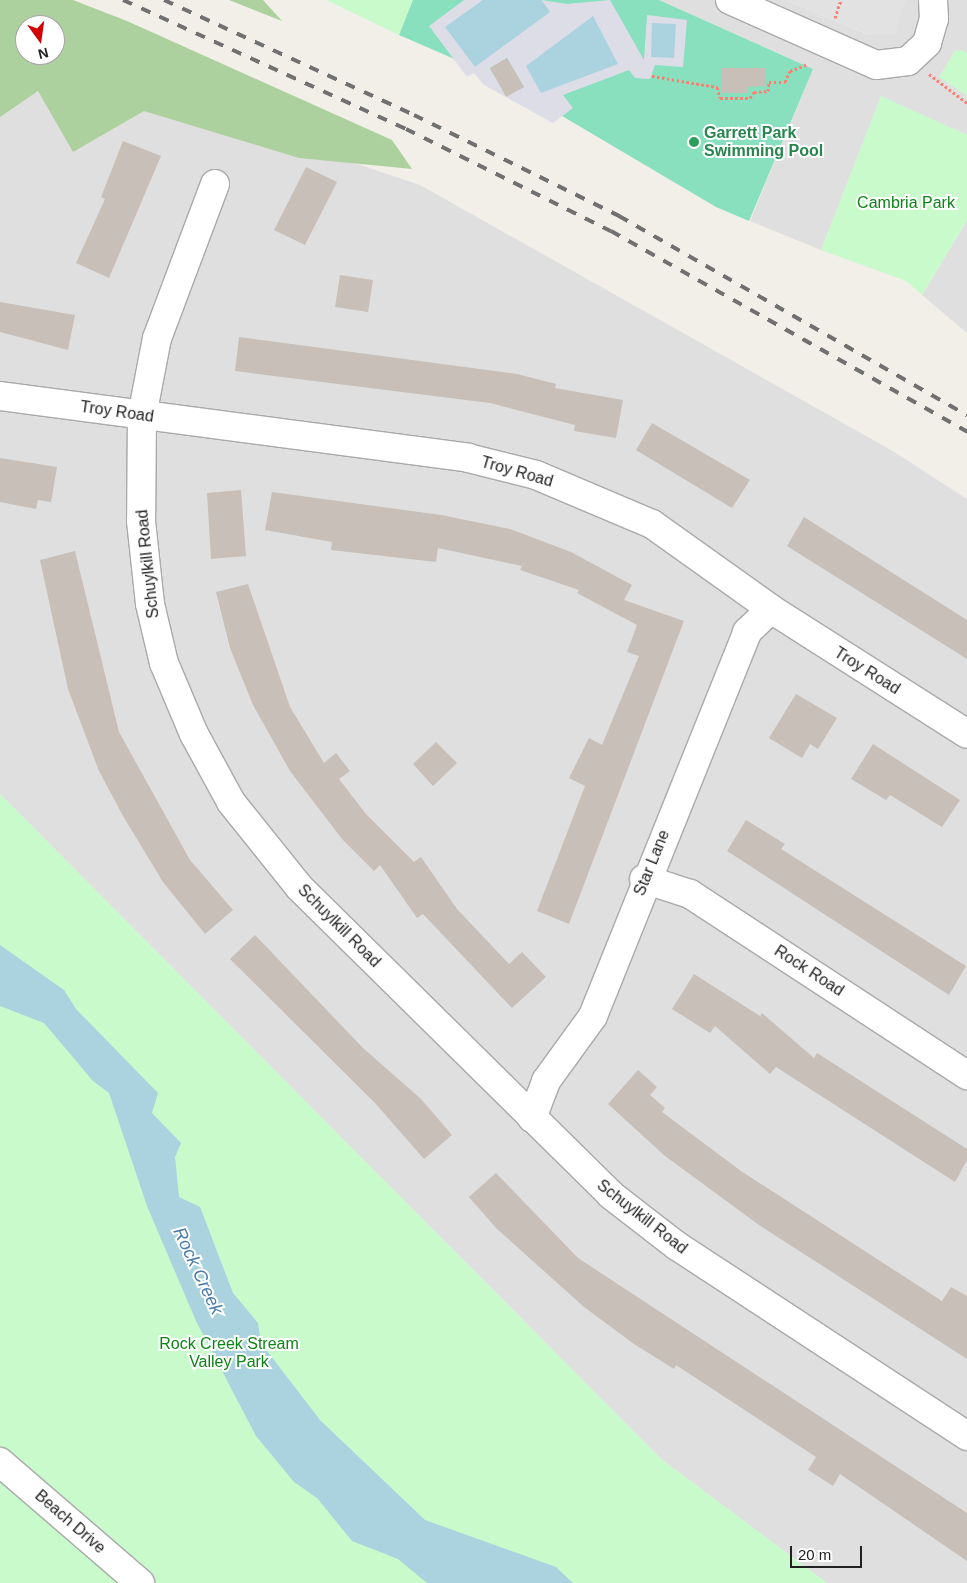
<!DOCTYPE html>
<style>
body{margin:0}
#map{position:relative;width:967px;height:1583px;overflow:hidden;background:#f2efe9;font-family:Helvetica,sans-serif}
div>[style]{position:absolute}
.residential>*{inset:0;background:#e0dfdf}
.forest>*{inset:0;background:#add19e}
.park>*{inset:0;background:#c8facc}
.pitch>*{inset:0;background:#88e0be}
.parking>*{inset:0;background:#e2e2e2}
.plaza>*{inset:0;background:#dddde8}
.water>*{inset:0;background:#aad3df}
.building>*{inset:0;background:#c7bfb8}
.path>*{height:3px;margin-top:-1.5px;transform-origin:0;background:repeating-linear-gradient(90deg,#fa8072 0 2.5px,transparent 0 5px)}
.roads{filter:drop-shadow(1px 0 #a9a9a9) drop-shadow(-1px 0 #a9a9a9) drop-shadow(0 1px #a9a9a9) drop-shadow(0 -1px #a9a9a9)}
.minor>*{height:28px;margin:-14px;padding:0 14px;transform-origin:14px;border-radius:14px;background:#fff}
.rail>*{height:4px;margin-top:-2px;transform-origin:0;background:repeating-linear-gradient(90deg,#707070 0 10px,transparent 0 20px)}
.dots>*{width:14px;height:14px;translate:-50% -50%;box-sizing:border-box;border:2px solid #fff;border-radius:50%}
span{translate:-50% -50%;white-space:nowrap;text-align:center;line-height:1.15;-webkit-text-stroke:4px #fff;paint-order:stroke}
.leisure-label{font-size:16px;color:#27864d;font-weight:700}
.left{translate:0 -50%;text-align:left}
.park-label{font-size:16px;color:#0c8416}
.street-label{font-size:16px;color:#222}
.water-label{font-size:18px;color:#4a7aab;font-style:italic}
.north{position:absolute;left:15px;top:15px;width:50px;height:50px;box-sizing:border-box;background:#fff;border:1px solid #a7a7a7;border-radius:50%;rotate:166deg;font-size:14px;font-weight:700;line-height:20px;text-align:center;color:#222}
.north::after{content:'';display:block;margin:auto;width:18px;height:22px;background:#d40000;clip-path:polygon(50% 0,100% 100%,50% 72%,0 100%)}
.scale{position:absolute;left:790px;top:1546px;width:72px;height:22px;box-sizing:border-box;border:2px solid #222;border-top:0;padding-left:6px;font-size:15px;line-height:18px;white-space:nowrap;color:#222;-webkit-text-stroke:4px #fff;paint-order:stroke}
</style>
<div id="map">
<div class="residential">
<i style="clip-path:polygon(659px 0,785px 0,869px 35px,894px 35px,905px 0,967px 0,967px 135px,881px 97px,821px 250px,750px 221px,813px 69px)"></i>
<i style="clip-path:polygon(0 44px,420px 185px,891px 450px,967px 499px,967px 1583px,827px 1583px,661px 1459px,0 794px)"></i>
<i style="clip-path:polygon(967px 220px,967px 333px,922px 295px)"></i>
</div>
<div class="forest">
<i style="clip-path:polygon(evenodd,0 0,73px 0,127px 21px,392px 140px,412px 169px,299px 158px,144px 111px,73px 152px,38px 91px,0 117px,0 0,25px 25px,55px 25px,55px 55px,25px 55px,25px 25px)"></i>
<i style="clip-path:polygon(229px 0,263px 0,282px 21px)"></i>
</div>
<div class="park">
<i style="clip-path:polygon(326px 0,413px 0,399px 35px)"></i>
<i style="clip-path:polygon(961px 50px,967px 53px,967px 96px,939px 77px,955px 51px)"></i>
<i style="clip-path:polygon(881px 96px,967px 135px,967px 220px,922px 295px,906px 281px,821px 250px)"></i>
<i style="clip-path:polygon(0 794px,661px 1459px,827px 1583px,0 1583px)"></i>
</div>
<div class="pitch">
<i style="clip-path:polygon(413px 0,659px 0,813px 69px,749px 221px,716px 207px,496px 77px,399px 35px)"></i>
</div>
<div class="parking">
<i style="clip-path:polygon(785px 0,905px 0,895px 35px,870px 35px)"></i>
</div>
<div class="plaza">
<i style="clip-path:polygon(evenodd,464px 0,483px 0,446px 27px,550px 12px,541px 0,567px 4px,610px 0,644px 60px,647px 15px,687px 20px,683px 67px,655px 65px,650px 79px,635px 78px,629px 70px,563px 95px,573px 108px,553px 123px,484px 85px,474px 73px,467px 77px,429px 26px,464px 0,507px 58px,524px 87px,506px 97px,490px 68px,507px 58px)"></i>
</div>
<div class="water">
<i style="clip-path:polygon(483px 0,541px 0,550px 12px,475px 67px,445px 27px)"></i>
<i style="clip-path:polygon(593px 16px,618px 64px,541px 93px,526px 66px)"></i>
<i style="clip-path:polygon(652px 23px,676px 24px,674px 58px,651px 57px)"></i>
<i style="clip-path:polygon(0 945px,64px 990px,76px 1009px,158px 1093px,152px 1113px,181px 1143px,175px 1157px,179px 1197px,200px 1207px,233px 1293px,258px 1323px,261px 1343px,320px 1420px,425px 1520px,556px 1567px,573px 1583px,427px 1583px,398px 1559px,352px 1541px,317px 1498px,294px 1482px,256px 1436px,196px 1321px,147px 1206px,109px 1093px,93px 1081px,44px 1023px,0 1006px)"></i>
</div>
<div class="building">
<i style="clip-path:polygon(507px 58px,524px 87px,506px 97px,490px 68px)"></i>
<i style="clip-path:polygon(721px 68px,766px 68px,766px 86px,748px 87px,748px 93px,721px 93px)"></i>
<i style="clip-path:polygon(123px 141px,161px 156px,109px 278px,76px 263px,105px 199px,101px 197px)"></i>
<i style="clip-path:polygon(306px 167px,337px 182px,305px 245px,274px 230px)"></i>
<i style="clip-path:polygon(340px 275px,373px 280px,368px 312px,335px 307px)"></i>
<i style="clip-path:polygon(0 302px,75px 315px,68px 350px,0 332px)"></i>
<i style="clip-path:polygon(239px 337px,517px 374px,556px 384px,555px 388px,623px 400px,616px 438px,574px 431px,575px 425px,490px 403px,235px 371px)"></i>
<i style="clip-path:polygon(652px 423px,750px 480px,732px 508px,636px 450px)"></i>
<i style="clip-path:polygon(0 458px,57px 467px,51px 502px,38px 500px,36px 509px,0 502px)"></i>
<i style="clip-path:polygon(241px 490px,246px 556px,211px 559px,207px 493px)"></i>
<i style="clip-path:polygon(272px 492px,441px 515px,510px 529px,571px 552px,632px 585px,624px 600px,684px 621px,569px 924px,537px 911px,585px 786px,569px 778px,589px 738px,602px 745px,639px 656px,627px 652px,637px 625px,577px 593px,579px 590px,520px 570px,522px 566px,438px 548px,436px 562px,331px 550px,332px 542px,265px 530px)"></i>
<i style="clip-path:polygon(804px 517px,967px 620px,967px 659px,787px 546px)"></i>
<i style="clip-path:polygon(75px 551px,119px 732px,190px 860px,233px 910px,205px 934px,163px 882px,123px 816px,99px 771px,68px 689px,40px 560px)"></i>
<i style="clip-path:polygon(248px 584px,290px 707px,324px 763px,336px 753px,350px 771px,339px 779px,366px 814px,414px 862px,421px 857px,457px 909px,509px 964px,522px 952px,546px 977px,512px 1008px,423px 914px,417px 918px,380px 865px,374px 871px,342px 839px,290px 771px,253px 705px,230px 648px,216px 592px)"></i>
<i style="clip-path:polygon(796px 694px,837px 718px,818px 749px,810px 744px,802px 758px,769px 738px)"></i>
<i style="clip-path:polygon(436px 742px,457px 763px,433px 786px,413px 764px)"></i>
<i style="clip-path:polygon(873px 744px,960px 800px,942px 827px,890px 795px,886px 800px,851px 779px)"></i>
<i style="clip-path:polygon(746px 820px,785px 844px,781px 849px,966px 966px,949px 995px,727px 851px)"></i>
<i style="clip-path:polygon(255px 935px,363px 1048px,421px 1099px,452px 1135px,424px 1159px,375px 1103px,230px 959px)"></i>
<i style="clip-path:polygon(694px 974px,760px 1016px,762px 1013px,814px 1058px,817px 1053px,967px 1149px,967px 1160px,955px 1182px,776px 1067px,770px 1074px,715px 1026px,710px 1033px,672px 1009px)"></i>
<i style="clip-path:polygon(638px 1070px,657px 1087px,650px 1095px,665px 1108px,662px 1112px,741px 1171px,942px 1301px,951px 1287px,967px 1296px,967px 1359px,759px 1225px,665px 1156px,608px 1104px)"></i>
<i style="clip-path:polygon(496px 1173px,578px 1258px,967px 1513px,967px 1561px,840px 1474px,833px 1486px,808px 1470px,816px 1457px,676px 1365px,674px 1369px,634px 1344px,584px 1307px,496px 1228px,469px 1197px)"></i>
</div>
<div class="path">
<i style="left:835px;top:18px;width:19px;rotate:-72deg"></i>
<i style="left:929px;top:74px;width:48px;rotate:37.3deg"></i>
<i style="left:652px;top:76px;width:66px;rotate:9.6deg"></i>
<i style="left:717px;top:87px;width:11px;rotate:75deg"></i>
<i style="left:720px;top:98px;width:30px"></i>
<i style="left:750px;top:98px;width:7px;rotate:-56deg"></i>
<i style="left:754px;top:92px;width:14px;rotate:-4deg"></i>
<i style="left:768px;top:91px;width:9px;rotate:-84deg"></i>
<i style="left:769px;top:82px;width:16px"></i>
<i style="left:785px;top:82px;width:12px;rotate:-66deg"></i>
<i style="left:790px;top:71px;width:19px;rotate:-21deg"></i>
</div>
<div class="roads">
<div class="minor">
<i style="left:730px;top:0;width:160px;rotate:24deg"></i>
<i style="left:876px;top:65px;width:32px;rotate:-7deg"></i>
<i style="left:908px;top:61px;width:26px;rotate:-43deg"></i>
<i style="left:927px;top:43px;width:25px;rotate:-74deg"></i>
<i style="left:934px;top:19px;width:19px;rotate:-93deg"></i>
<i style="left:215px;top:184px;width:165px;rotate:110.6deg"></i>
<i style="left:157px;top:338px;width:79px;rotate:100.9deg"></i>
<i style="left:142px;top:416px;width:105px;rotate:90.5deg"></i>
<i style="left:141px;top:521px;width:83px;rotate:83.8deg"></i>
<i style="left:150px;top:604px;width:61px;rotate:76.7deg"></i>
<i style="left:164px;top:663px;width:77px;rotate:67.1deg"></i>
<i style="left:194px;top:734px;width:77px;rotate:61.4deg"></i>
<i style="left:231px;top:802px;width:109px;rotate:51.3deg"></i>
<i style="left:299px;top:887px;width:438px;rotate:44.6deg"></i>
<i style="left:611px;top:1195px;width:83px;rotate:37.7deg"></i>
<i style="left:677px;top:1246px;width:347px;rotate:33.2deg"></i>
<i style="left:0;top:396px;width:472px;rotate:7.5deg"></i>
<i style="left:468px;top:458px;width:70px;rotate:14deg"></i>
<i style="left:536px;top:475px;width:126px;rotate:22.9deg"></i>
<i style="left:652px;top:524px;width:146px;rotate:35.5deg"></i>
<i style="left:771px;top:609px;width:232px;rotate:32.5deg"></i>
<i style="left:644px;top:879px;width:48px;rotate:18.1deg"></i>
<i style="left:690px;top:894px;width:331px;rotate:33.2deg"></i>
<i style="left:532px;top:1118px;width:40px;rotate:-69deg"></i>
<i style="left:546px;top:1081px;width:80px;rotate:-54.1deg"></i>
<i style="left:593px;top:1016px;width:414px;rotate:-68.1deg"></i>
<i style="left:747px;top:632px;width:33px;rotate:-44deg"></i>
<i style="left:0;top:1462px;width:185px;rotate:40.8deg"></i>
</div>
</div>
<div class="rail">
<i style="left:123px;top:0;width:311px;rotate:24.5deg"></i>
<i style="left:406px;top:129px;width:229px;rotate:26.5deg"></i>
<i style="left:611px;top:231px;width:409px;rotate:29.4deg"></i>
<i style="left:164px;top:0;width:275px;rotate:24.7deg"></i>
<i style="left:414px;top:115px;width:229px;rotate:26.2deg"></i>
<i style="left:619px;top:216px;width:401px;rotate:29.8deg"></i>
</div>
<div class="dots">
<i style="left:694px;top:142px;background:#2e9e5b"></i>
</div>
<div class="leisure-label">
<span class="left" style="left:704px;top:142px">Garrett Park<br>Swimming Pool</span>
</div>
<div class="park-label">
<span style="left:906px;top:203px">Cambria Park</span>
<span style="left:229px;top:1353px">Rock Creek Stream<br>Valley Park</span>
</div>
<div class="street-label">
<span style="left:117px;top:412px;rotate:8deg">Troy Road</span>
<span style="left:517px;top:472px;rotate:16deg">Troy Road</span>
<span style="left:148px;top:564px;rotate:-96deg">Schuylkill Road</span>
<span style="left:867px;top:671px;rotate:32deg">Troy Road</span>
<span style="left:652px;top:863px;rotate:-68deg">Star Lane</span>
<span style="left:339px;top:926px;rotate:45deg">Schuylkill Road</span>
<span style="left:809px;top:971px;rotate:33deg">Rock Road</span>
<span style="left:642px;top:1217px;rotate:38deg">Schuylkill Road</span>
<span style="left:70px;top:1522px;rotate:41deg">Beach Drive</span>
</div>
<div class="water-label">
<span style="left:198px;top:1271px;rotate:65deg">Rock Creek</span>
</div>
<div class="north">N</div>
<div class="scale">20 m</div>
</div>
